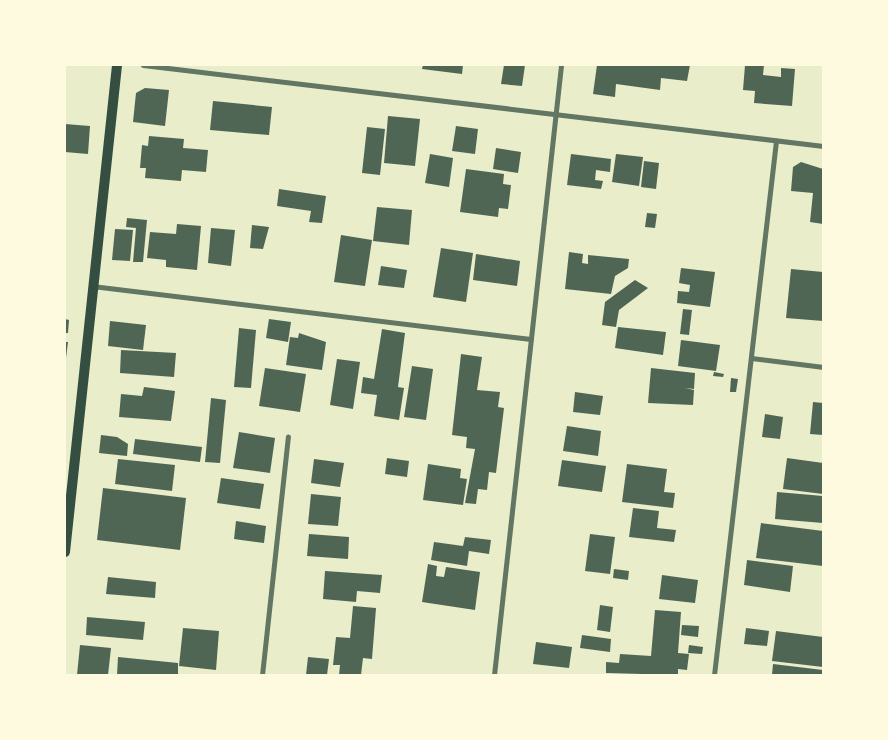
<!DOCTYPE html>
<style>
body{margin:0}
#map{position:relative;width:888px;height:740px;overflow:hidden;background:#e9edc9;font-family:"IBM Plex Sans",sans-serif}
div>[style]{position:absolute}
.building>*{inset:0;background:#4f6655}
.minor>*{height:5px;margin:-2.5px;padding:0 2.5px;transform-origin:2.5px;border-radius:2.5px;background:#617663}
.secondary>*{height:10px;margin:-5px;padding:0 5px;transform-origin:5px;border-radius:5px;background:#344e41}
span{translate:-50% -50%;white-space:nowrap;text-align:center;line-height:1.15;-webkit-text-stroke:4px #fefae0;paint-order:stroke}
.frame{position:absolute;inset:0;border:66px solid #fefae0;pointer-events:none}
</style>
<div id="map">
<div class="building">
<i style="clip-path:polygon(423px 65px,463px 65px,462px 74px,422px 69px)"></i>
<i style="clip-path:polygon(504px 65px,525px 65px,522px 86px,501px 84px)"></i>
<i style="clip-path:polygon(597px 65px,690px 65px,687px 81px,661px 78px,660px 90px,616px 84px,615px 97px,593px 94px)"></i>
<i style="clip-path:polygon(745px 65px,764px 65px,763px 75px,781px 77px,781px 68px,795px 69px,792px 106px,754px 103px,755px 91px,743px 90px)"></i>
<i style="clip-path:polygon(145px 88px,169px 90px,165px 126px,133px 122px,136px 93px)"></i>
<i style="clip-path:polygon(213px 101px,272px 107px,269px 135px,210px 130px)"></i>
<i style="clip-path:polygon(388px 116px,420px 119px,415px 166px,384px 163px)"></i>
<i style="clip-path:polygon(65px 124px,90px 126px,88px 154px,65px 152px)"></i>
<i style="clip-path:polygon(456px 126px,478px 129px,475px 154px,452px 151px)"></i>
<i style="clip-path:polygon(367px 127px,385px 129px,380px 175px,362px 173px)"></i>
<i style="clip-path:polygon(149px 136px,184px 139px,183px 148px,208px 150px,206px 172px,182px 170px,181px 181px,145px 178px,146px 168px,140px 168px,142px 145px,148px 146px)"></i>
<i style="clip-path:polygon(496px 148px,521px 152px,518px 173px,493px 169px)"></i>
<i style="clip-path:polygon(430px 154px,453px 158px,449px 187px,425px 183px)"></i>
<i style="clip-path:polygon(571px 154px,611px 159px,610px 172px,596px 170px,595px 180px,603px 181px,601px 189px,567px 185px)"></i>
<i style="clip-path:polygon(616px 154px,643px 157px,639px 186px,612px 182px)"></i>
<i style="clip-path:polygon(644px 161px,659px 163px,656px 189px,641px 187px)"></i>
<i style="clip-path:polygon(801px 162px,823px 169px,823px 224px,810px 222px,813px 193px,791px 191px,793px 167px)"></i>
<i style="clip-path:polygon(466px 169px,504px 174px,503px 184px,511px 185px,508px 209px,499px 208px,498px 217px,460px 212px)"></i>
<i style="clip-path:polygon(279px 189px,326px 196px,322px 223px,309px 222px,311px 211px,277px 206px)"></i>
<i style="clip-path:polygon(377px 207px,412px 210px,409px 245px,373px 241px)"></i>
<i style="clip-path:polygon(647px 213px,657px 214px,655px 228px,645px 227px)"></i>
<i style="clip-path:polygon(127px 218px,147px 220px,143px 262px,133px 262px,136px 228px,126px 227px)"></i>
<i style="clip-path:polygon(177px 224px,201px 226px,197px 270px,166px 267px,166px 260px,147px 258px,150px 232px,176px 234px)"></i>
<i style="clip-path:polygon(252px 225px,269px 227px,263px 249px,250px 248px)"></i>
<i style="clip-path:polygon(211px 228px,235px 230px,231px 266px,208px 263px)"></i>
<i style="clip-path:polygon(115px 229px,133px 230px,130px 261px,112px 260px)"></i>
<i style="clip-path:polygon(341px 235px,372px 240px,365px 286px,334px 282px)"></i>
<i style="clip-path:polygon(441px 248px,473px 253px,466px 302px,433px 297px)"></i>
<i style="clip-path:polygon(569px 252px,583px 254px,582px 263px,588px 264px,588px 255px,629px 259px,628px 268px,615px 276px,611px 294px,565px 289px)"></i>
<i style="clip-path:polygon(476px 254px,520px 261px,517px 286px,473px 280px)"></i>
<i style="clip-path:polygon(381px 266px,407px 270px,404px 288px,378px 285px)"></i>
<i style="clip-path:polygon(681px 268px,715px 272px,710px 307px,677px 303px,678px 291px,689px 292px,690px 285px,679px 283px)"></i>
<i style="clip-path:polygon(791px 269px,823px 272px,823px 321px,786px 318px)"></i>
<i style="clip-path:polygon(635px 280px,648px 288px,619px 310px,616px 327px,602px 325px,605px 302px)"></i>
<i style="clip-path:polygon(683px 309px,692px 310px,689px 335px,680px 334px)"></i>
<i style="clip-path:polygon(65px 319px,69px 320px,68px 333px,65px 333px)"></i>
<i style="clip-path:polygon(269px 319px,291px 322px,288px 342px,266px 338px)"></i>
<i style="clip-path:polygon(110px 321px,146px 325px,143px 350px,108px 346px)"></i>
<i style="clip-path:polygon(618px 327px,666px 332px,663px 355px,615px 348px)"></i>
<i style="clip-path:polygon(239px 328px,256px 330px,251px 388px,234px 387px)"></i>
<i style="clip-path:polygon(382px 329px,405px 333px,398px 387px,404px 388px,399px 420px,374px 416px,377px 395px,361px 393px,363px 377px,374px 379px)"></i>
<i style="clip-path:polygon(299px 333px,326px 342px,322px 370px,286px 365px,290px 337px,298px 338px)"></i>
<i style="clip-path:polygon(681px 340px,720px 345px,716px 371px,678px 366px)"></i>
<i style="clip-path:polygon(65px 342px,68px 342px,66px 358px,65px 358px)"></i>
<i style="clip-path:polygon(121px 350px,176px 353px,174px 377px,120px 373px)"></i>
<i style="clip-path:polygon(461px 354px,482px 357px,477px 390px,500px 392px,498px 407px,504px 408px,496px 473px,489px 472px,487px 490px,478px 489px,476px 504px,465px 503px,475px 449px,466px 448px,467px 437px,452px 435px)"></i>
<i style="clip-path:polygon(337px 359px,360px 362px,353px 409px,330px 405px)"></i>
<i style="clip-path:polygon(412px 366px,433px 369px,426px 420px,404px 417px)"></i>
<i style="clip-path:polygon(265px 368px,306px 374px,300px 412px,259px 406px)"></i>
<i style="clip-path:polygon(651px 368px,695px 373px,694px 389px,685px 388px,694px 390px,693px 405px,648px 403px)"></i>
<i style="clip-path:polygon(714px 372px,724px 374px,723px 377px,713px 376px)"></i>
<i style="clip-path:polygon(731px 378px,738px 379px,736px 392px,730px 392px)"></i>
<i style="clip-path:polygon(144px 387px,175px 391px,171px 421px,119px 417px,121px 394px,142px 396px)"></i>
<i style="clip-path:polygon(575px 392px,603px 396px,600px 415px,573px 412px)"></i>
<i style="clip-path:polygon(211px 398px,226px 400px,220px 463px,205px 462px)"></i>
<i style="clip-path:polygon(813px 402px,823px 403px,823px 435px,810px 434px)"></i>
<i style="clip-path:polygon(765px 414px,783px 417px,780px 439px,762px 437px)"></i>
<i style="clip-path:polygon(567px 426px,601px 431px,598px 456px,563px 451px)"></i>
<i style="clip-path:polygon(239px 432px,275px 438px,270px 473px,233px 468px)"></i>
<i style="clip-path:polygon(101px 435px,117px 437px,128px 444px,127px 456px,99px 453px)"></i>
<i style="clip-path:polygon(135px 439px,202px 447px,200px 462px,133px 454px)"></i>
<i style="clip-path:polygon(387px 458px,409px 461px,407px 477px,385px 474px)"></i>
<i style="clip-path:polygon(787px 458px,823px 463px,823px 494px,783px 489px)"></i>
<i style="clip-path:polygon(118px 459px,175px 465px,172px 491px,115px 484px)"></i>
<i style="clip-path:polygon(314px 459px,344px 463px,340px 487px,311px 483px)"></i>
<i style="clip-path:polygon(562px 460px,606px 466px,602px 492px,558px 486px)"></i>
<i style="clip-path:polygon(428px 464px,461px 469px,460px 478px,467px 479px,463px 505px,423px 500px)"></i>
<i style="clip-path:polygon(627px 464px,667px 469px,664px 492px,675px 493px,673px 508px,622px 502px)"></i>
<i style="clip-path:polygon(221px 478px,264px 484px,260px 509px,217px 503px)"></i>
<i style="clip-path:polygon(103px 488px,186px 498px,180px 550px,97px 540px)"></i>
<i style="clip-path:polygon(777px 492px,823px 496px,823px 523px,775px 519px)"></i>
<i style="clip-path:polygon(311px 494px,341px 497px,338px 526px,308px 524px)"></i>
<i style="clip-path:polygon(633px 508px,659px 511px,657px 528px,676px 530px,674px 542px,629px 537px)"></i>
<i style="clip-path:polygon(236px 521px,266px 526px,264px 543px,234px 539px)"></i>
<i style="clip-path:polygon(761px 523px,823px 531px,823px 566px,756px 558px)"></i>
<i style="clip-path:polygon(309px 534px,349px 537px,348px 559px,307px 556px)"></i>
<i style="clip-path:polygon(590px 534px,615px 537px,610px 574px,585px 571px)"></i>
<i style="clip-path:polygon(465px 537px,491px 540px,489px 554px,469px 551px,467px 566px,431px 560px,434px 542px,463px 546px)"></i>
<i style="clip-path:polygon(747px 560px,793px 566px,790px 592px,744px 585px)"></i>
<i style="clip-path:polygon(428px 564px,437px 566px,436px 576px,444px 577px,446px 567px,480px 572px,475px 610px,422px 602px)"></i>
<i style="clip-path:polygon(614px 569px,629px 571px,628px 580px,613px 578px)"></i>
<i style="clip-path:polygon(325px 571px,382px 575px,380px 593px,357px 591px,356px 602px,323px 599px)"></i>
<i style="clip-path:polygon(662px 575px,698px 580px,695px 603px,659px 599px)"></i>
<i style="clip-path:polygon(108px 577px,156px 582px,155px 598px,106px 594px)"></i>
<i style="clip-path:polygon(600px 605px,613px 607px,610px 632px,597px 630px)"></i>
<i style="clip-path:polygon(353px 606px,376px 608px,372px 659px,363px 658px,361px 675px,339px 675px,340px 665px,333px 665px,336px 637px,350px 638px)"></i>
<i style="clip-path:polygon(655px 610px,681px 612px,678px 653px,689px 654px,687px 670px,678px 669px,678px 675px,606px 673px,606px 662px,619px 663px,620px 654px,651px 656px)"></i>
<i style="clip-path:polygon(87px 617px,145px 622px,143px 640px,86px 635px)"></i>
<i style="clip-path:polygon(682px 625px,699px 626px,698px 637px,681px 635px)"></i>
<i style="clip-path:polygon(183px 628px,219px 631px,216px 670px,179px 666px)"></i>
<i style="clip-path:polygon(746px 628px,769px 631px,767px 646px,744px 644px)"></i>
<i style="clip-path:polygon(776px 631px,823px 637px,823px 667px,772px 661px)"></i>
<i style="clip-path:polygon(582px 635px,611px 639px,610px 652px,580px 648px)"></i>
<i style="clip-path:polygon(536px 642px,572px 647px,569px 668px,533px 664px)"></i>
<i style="clip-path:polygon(80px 645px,111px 648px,108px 675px,77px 675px)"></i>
<i style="clip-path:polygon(689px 645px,703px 647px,702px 654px,688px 653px)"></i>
<i style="clip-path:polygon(118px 657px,178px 663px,178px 675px,117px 675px)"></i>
<i style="clip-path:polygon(308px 657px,329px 659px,327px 675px,306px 675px)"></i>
<i style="clip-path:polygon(773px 664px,823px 670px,823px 675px,772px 675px)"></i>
</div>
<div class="minor">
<i style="left:143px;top:65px;width:685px;rotate:6.79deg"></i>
<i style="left:92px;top:286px;width:442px;rotate:6.9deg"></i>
<i style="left:751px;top:358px;width:73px;rotate:7.1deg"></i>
<i style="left:262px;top:675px;width:240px;rotate:-83.8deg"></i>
<i style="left:494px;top:675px;width:614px;rotate:-83.73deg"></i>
<i style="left:714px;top:675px;width:538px;rotate:-83.38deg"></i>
</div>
<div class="secondary">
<i style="left:65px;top:552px;width:490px;rotate:-83.9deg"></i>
</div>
<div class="frame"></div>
</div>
